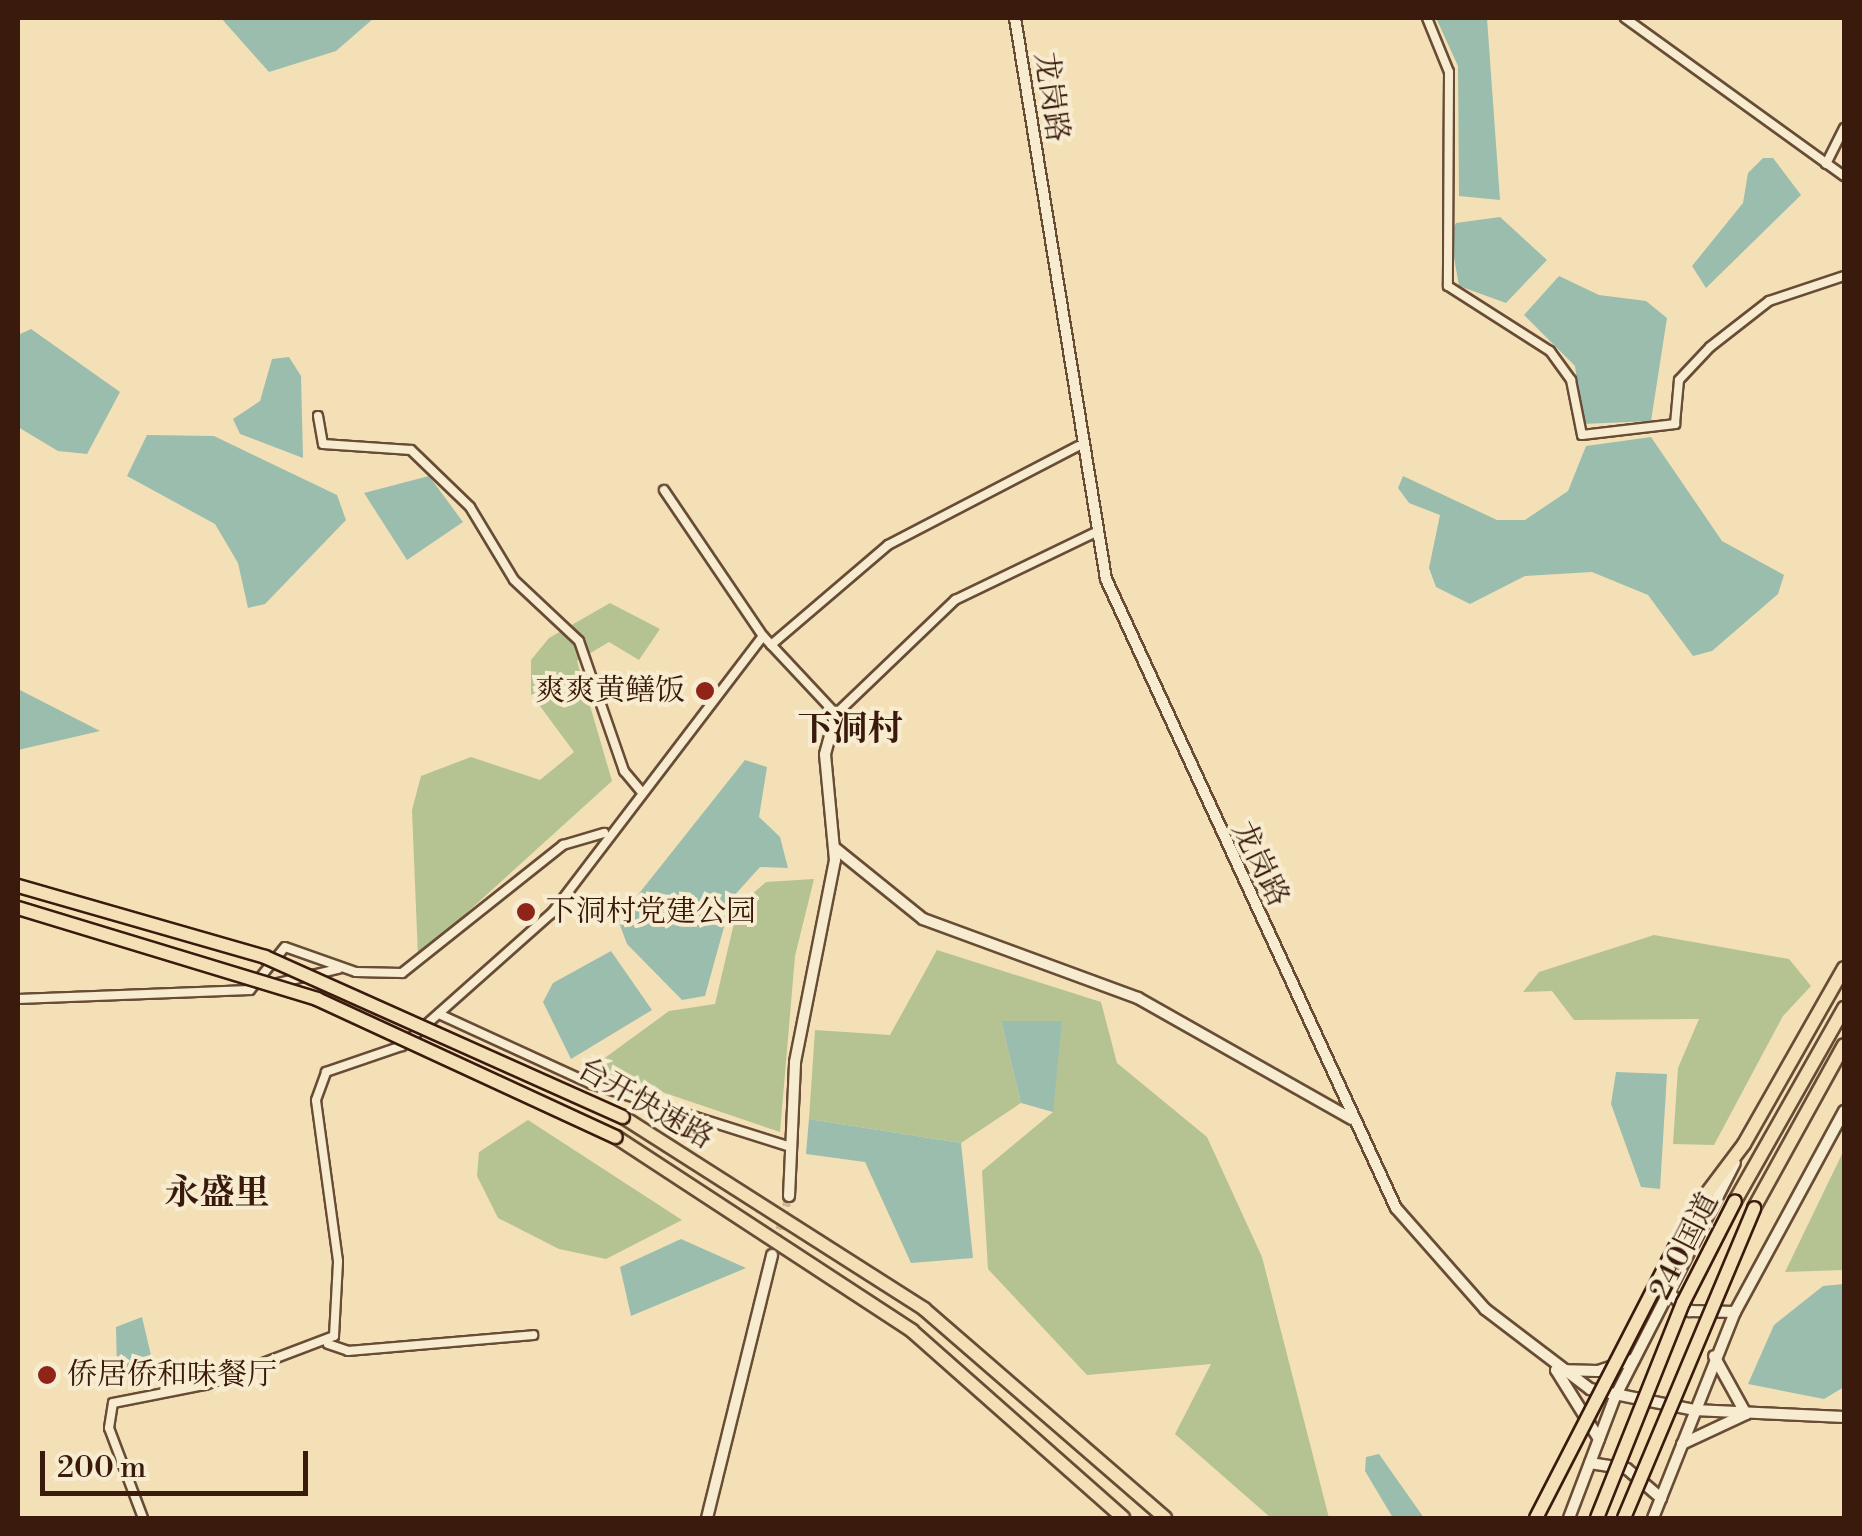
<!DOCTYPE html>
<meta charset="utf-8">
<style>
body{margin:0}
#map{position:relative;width:1862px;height:1536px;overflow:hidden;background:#f3e0b6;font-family:"Libre Bodoni","Noto Serif SC",serif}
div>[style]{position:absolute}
.green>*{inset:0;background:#b5c392}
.water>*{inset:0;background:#9bbdae}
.street-tunnel>*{height:8px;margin-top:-4px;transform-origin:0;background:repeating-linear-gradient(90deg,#ceb894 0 8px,transparent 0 12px)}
.roads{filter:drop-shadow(2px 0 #684c36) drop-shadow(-2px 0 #684c36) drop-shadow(0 2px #684c36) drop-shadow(0 -2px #684c36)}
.street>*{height:8px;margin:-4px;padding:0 4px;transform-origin:4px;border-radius:4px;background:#f7ebd0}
.secondary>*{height:10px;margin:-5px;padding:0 5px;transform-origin:5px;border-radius:5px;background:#f7ebd0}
.highway>*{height:12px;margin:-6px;padding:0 6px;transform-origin:6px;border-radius:6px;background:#f3e0b6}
.bridges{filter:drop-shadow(2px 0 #391a0c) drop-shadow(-2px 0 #391a0c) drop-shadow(0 2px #391a0c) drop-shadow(0 -2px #391a0c)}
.highway-bridge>*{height:12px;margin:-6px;padding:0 6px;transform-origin:6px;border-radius:6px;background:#f3e0b6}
.dots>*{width:28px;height:28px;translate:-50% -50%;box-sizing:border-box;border:5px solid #f7ebd0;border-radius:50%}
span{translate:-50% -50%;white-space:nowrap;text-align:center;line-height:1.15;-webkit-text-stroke:8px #f7ebd0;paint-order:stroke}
.street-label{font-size:30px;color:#391a0c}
.poi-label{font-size:30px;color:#391a0c}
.right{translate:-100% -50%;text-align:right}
.left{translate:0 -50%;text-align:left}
.quarter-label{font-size:35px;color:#391a0c;font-weight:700}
.frame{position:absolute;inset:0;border:20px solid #391a0c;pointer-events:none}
.scale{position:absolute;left:40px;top:1451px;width:268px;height:45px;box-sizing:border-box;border:5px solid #391a0c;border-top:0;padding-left:12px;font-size:30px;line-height:35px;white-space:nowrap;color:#391a0c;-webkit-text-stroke:8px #f7ebd0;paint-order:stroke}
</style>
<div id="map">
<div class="green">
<i style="clip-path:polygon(610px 603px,660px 629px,639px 660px,609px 642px,577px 661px,612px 781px,418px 957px,412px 810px,421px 776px,471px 757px,540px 780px,574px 752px,531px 694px,531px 660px,549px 638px)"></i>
<i style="clip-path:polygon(814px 879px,795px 956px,780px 1132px,591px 1068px,669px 1011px,715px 1004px,738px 906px,766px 882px)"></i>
<i style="clip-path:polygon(1654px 935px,1789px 959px,1811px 986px,1783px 1016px,1714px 1145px,1673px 1144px,1678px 1068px,1699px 1019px,1574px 1020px,1552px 991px,1523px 992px,1539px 972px)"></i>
<i style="clip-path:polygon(937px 950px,1101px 1002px,1117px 1063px,1207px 1137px,1262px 1257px,1329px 1518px,1271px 1518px,1175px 1434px,1211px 1364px,1087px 1375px,988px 1269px,982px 1171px,1053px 1112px,1001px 1021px,1021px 1103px,961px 1143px,809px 1119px,815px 1030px,890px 1035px)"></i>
<i style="clip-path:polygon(528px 1120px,682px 1220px,606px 1259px,559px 1249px,498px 1218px,477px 1176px,479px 1152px)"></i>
<i style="clip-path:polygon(1844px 1150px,1844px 1270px,1785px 1272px)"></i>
</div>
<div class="water">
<i style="clip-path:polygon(221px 18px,374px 18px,336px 51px,269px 72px)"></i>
<i style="clip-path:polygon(1436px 18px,1487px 18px,1500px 200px,1459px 196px,1458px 66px)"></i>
<i style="clip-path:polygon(1763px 158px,1773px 158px,1801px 195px,1706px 288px,1692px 266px,1743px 203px,1748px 173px)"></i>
<i style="clip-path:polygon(1500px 217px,1547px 260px,1506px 303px,1459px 286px,1450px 235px,1456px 223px)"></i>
<i style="clip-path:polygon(1559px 276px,1599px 295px,1646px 301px,1667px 318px,1651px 421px,1583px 424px,1575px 366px,1524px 315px)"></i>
<i style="clip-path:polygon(31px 329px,120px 392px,87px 454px,58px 451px,18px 427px,18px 335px)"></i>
<i style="clip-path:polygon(289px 357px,301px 376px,303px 458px,240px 434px,233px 419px,260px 401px,272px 359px)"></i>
<i style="clip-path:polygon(147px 435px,214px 436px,337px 495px,346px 520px,265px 604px,248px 608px,238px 563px,215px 524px,127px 476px)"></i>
<i style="clip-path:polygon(1651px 437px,1722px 541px,1784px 575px,1778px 594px,1712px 651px,1693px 656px,1648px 595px,1592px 572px,1525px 576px,1470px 604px,1436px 587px,1429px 568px,1440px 515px,1409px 503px,1398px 488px,1403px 476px,1497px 520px,1525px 520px,1568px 491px,1586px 446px)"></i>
<i style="clip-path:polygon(429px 476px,463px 522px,407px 560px,364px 493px)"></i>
<i style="clip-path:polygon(18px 689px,100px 731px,18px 750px)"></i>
<i style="clip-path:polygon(745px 760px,767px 767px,759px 817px,780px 837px,788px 868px,760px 867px,732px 898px,705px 996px,682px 1000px,627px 944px,618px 920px)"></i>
<i style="clip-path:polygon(611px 951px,652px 1010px,571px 1059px,543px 1002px,553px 983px)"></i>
<i style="clip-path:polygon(1001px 1021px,1062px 1021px,1053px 1112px,1021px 1103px)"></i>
<i style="clip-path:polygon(1616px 1072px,1667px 1074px,1660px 1189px,1641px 1187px,1611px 1104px)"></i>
<i style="clip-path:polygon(809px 1119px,961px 1143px,973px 1258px,911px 1263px,865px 1162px,806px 1154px)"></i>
<i style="clip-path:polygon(681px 1239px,746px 1268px,631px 1316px,620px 1267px)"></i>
<i style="clip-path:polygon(1844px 1284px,1844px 1387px,1824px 1399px,1748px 1384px,1774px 1325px,1823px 1286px)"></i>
<i style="clip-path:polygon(142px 1317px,153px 1364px,117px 1370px,116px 1327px)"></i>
<i style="clip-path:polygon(1379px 1454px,1424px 1518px,1393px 1518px,1365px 1471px,1366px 1457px)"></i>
</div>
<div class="street-tunnel">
<i style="left:776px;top:1241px;width:47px;rotate:-73.9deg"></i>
</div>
<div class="roads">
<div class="street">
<i style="left:1427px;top:18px;width:58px;rotate:67.8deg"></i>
<i style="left:1449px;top:72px;width:214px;rotate:90.3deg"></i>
<i style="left:1448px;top:286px;width:121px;rotate:32.5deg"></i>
<i style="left:1550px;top:351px;width:36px;rotate:54deg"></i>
<i style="left:1571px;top:380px;width:56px;rotate:78.7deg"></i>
<i style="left:1582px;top:435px;width:94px;rotate:-6.7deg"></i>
<i style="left:1675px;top:424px;width:44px;rotate:-84.8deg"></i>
<i style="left:1679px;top:380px;width:45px;rotate:-46.8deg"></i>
<i style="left:1710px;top:347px;width:75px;rotate:-37.9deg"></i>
<i style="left:1769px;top:301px;width:79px;rotate:-18.4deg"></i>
<i style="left:1625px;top:18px;width:270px;rotate:35.8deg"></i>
<i style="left:1826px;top:164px;width:40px;rotate:-63.4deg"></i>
<i style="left:318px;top:416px;width:28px;rotate:80deg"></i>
<i style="left:323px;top:444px;width:88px;rotate:3.9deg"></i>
<i style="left:411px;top:450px;width:82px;rotate:44deg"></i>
<i style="left:470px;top:507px;width:85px;rotate:58.9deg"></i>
<i style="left:514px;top:580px;width:89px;rotate:43.2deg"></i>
<i style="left:579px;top:641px;width:138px;rotate:70.9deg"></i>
<i style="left:624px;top:771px;width:26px;rotate:50deg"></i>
<i style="left:664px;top:490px;width:176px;rotate:55.9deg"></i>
<i style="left:763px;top:636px;width:107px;rotate:46.9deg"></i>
<i style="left:836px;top:714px;width:165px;rotate:-43.8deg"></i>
<i style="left:955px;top:600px;width:154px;rotate:-25.7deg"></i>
<i style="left:771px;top:645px;width:154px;rotate:-40.5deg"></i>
<i style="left:888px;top:545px;width:214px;rotate:-27.5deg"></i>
<i style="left:274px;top:984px;width:66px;rotate:-13.2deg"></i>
<i style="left:18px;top:999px;width:232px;rotate:-2.2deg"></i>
<i style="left:250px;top:990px;width:55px;rotate:-50.9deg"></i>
<i style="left:285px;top:947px;width:75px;rotate:19.4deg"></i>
<i style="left:356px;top:972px;width:46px;rotate:1.2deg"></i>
<i style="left:402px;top:973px;width:206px;rotate:-38.5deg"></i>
<i style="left:563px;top:845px;width:43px;rotate:-16.3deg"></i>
<i style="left:439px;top:1014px;width:167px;rotate:24.7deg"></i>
<i style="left:591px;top:1084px;width:210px;rotate:17.5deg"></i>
<i style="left:328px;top:1344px;width:21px;rotate:19deg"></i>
<i style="left:348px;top:1351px;width:186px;rotate:-4.9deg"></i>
<i style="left:143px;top:1518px;width:96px;rotate:-110.7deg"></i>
<i style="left:109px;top:1428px;width:25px;rotate:-81deg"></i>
<i style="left:113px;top:1403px;width:94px;rotate:-11.1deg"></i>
<i style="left:205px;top:1385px;width:138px;rotate:-20.8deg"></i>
<i style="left:334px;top:1336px;width:75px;rotate:-86.9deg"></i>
<i style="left:338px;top:1261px;width:162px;rotate:-97.8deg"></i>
<i style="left:316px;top:1100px;width:30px;rotate:-70deg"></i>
<i style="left:326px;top:1072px;width:80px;rotate:-18.9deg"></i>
<i style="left:402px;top:1046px;width:200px;rotate:-41.6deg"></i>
<i style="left:552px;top:913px;width:348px;rotate:-52.7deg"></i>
</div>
<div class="secondary">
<i style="left:1015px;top:18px;width:568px;rotate:80.79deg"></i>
<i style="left:1106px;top:579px;width:693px;rotate:65.25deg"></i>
<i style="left:1396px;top:1208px;width:135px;rotate:48.6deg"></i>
<i style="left:1485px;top:1309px;width:132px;rotate:37.3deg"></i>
<i style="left:1590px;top:1389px;width:106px;rotate:11.4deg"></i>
<i style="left:1694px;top:1410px;width:150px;rotate:2.7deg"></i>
<i style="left:835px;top:848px;width:113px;rotate:38.9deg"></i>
<i style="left:923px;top:919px;width:229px;rotate:20.2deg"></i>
<i style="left:1138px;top:998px;width:246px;rotate:29.5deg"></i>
<i style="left:789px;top:1196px;width:134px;rotate:-87.4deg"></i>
<i style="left:795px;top:1062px;width:206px;rotate:-78.8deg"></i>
<i style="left:835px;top:860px;width:106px;rotate:-95.4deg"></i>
<i style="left:825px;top:754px;width:41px;rotate:-74.6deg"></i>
<i style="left:1669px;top:1293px;width:28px;rotate:41deg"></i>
<i style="left:1690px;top:1311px;width:45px;rotate:1.3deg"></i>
<i style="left:1599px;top:1439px;width:81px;rotate:-121.9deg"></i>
<i style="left:1556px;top:1370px;width:42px;rotate:1.4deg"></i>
<i style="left:1598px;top:1371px;width:38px;rotate:-18deg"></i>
<i style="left:1682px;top:1444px;width:71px;rotate:-25.1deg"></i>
<i style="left:1746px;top:1414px;width:66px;rotate:-118.9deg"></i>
<i style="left:1590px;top:1463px;width:37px;rotate:9deg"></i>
<i style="left:1627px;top:1469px;width:45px;rotate:40.5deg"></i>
<i style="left:707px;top:1518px;width:271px;rotate:-76.1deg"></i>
<i style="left:1569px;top:1518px;width:129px;rotate:-69.2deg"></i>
<i style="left:1615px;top:1397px;width:263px;rotate:-62.9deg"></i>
<i style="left:1653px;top:1518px;width:222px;rotate:-68.3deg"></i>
<i style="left:1735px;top:1312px;width:229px;rotate:-61.5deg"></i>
</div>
<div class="highway">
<i style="left:623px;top:1117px;width:357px;rotate:32.5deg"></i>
<i style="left:924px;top:1309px;width:319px;rotate:40.9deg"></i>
<i style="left:616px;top:1137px;width:354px;rotate:33.2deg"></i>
<i style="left:912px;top:1331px;width:282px;rotate:41.5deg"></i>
<i style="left:1735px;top:1201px;width:222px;rotate:-60.5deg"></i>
<i style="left:1754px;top:1208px;width:186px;rotate:-61.1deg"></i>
<i style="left:1695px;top:1209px;width:81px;rotate:-53deg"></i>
<i style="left:1744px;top:1144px;width:202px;rotate:-60.4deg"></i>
</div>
</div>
<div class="bridges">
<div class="highway-bridge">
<i style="left:18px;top:886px;width:257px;rotate:16deg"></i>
<i style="left:265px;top:957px;width:392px;rotate:24.1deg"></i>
<i style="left:18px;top:908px;width:313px;rotate:16.9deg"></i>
<i style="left:317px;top:999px;width:329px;rotate:24.8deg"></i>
<i style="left:1536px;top:1518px;width:348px;rotate:-62.8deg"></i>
<i style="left:1597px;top:1518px;width:232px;rotate:-68.2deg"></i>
<i style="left:1683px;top:1303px;width:114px;rotate:-63deg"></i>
<i style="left:1624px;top:1518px;width:336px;rotate:-67.2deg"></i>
</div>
</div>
<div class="dots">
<i style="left:705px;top:691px;background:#8f2418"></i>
<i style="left:526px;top:912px;background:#8f2418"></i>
<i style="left:47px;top:1375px;background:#8f2418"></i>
</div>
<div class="street-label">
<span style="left:1051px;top:97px;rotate:82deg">龙岗路</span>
<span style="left:1260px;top:864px;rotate:64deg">龙岗路</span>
<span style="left:645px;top:1104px;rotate:30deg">台开快速路</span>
<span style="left:1685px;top:1246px;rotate:-63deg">240国道</span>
</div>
<div class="poi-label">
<span class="right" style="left:685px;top:691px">爽爽黄鳝饭</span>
<span class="left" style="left:546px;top:912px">下洞村党建公园</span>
<span class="left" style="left:67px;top:1375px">侨居侨和味餐厅</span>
</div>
<div class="quarter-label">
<span style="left:850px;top:730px">下洞村</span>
<span style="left:217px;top:1194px">永盛里</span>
</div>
<div class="frame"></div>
<div class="scale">200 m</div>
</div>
